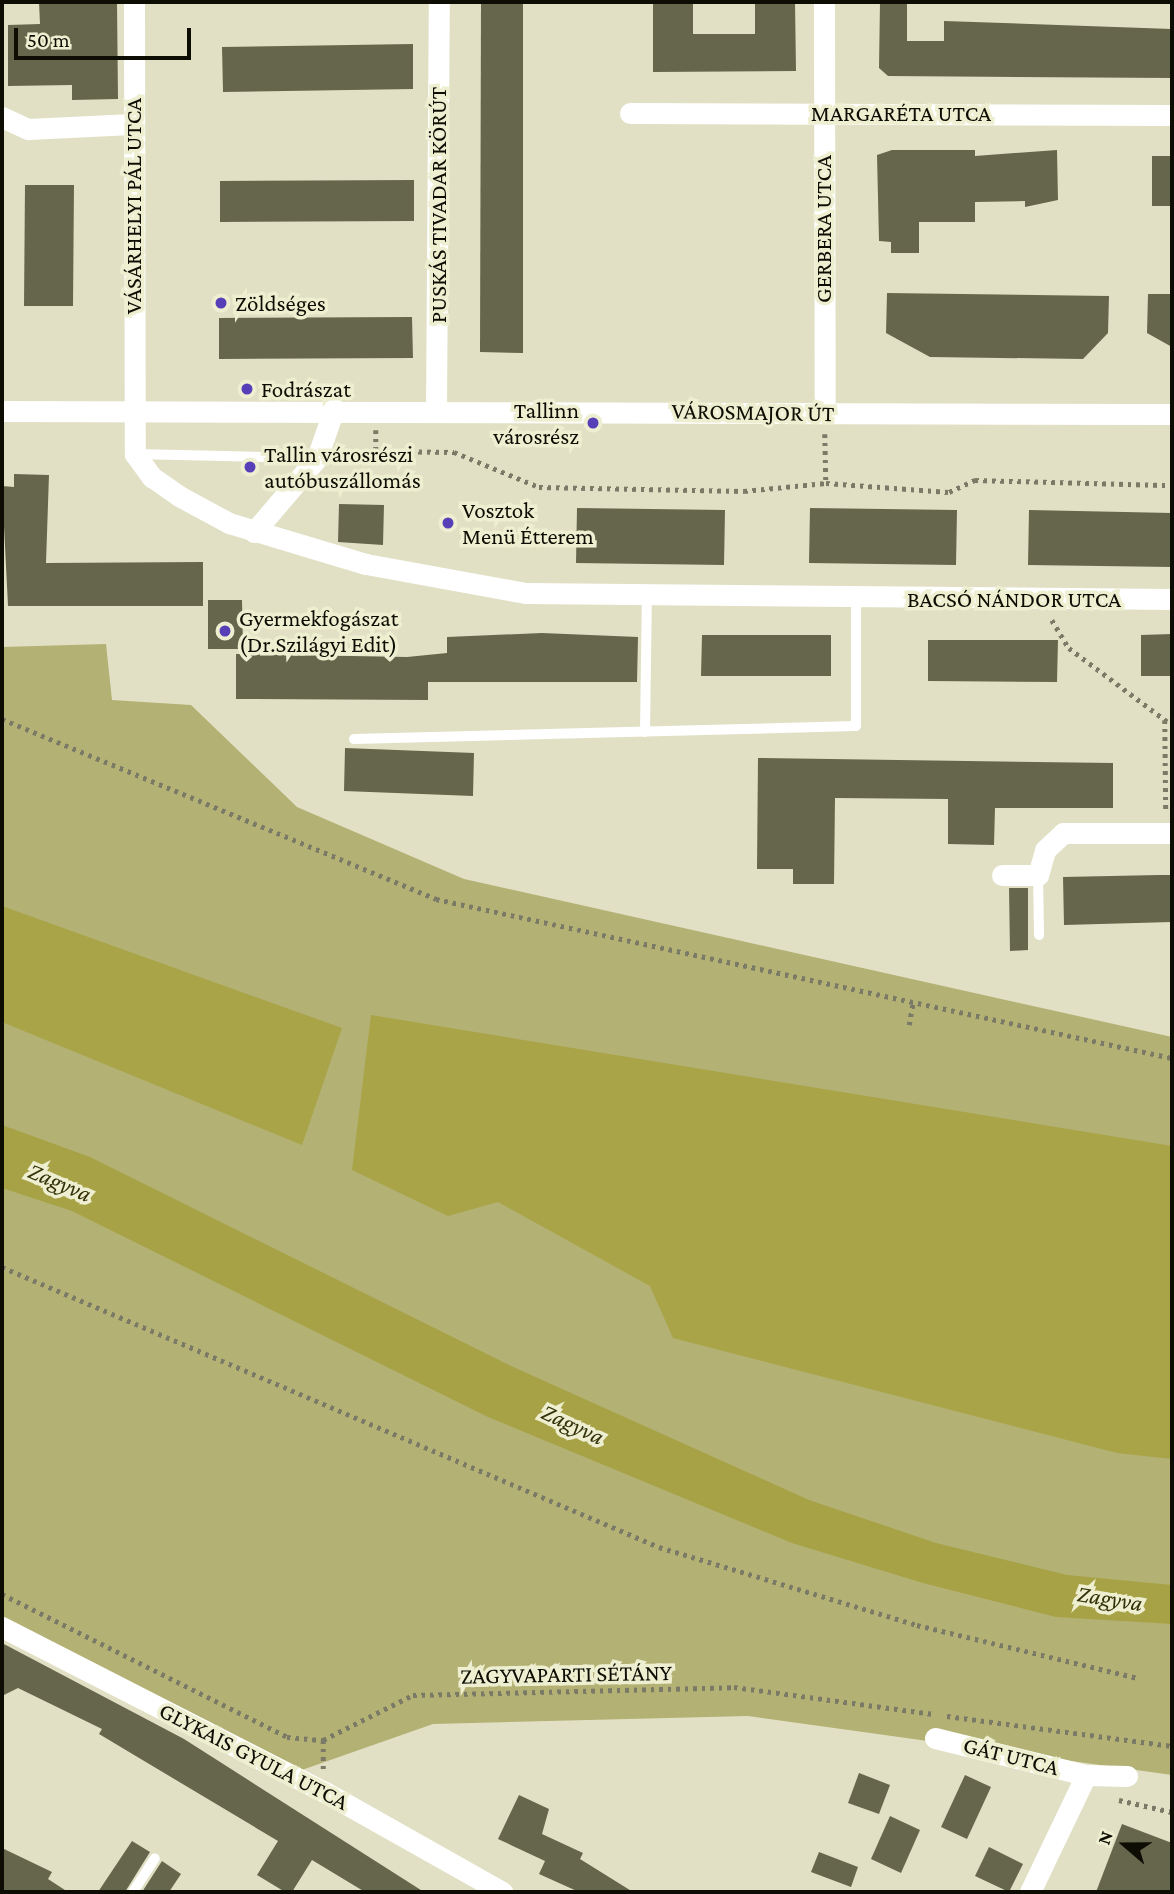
<!DOCTYPE html>
<meta charset="utf-8">
<style>
body{margin:0}
#map{position:relative;width:1174px;height:1894px;overflow:hidden;background:#e1e0c4;font-family:"Crimson Pro",serif}
div>[style]{position:absolute}
.green>*{inset:0;background:#b3b174}
.forest>*{inset:0;background:#a9a447}
.water>*{inset:0;background:#a7a245}
.building>*{inset:0;background:#66664d}
.path>*{height:4.5px;margin-top:-2.25px;transform-origin:0;background:repeating-linear-gradient(90deg,#7a7a67 0 3.5px,transparent 0 8.5px)}
.service>*{height:10px;margin:-5px;padding:0 5px;transform-origin:5px;border-radius:5px;background:#fff}
.minor>*{height:21px;margin:-10.5px;padding:0 10.5px;transform-origin:10.5px;border-radius:10.5px;background:#fff}
.dots>*{width:19px;height:19px;translate:-50% -50%;box-sizing:border-box;border:4px solid #eeeed1;border-radius:50%}
span{translate:-50% -50%;white-space:nowrap;text-align:center;line-height:1.15;-webkit-text-stroke:7px #eeeed1;paint-order:stroke}
.street-label{font-size:23px;color:#0d0d04}
.poi-label{font-size:23px;color:#0d0d04}
.left{translate:0 -50%;text-align:left}
.right{translate:-100% -50%;text-align:right}
.water-label{font-size:24px;color:#333108;font-style:italic}
.frame{position:absolute;inset:0;border:4px solid #0d0d04;pointer-events:none}
.north{position:absolute;left:1090px;top:1810px;width:70px;height:70px;-webkit-text-stroke:5px #eeeed1;paint-order:stroke;rotate:290deg;font-size:19px;font-weight:700;line-height:28px;text-align:center;color:#0d0d04}
.north::after{content:'';display:block;margin:auto;width:24px;height:32px;background:#0d0d04;clip-path:polygon(50% 0,100% 100%,50% 72%,0 100%)}
.scale{position:absolute;left:14px;top:28px;width:177px;height:32px;box-sizing:border-box;border:4px solid #0d0d04;border-top:0;padding-left:9px;font-size:21px;line-height:24px;white-space:nowrap;color:#0d0d04;-webkit-text-stroke:5px #eeeed1;paint-order:stroke}
</style>
<div id="map">
<div class="green">
<i style="clip-path:polygon(106px 644px,112px 700px,191px 705px,297px 807px,464px 879px,1172px 1037px,1172px 1775px,748px 1716px,433px 1724px,299px 1771px,2px 1633px,2px 647px)"></i>
</div>
<div class="forest">
<i style="clip-path:polygon(2px 906px,342px 1028px,302px 1145px,2px 1022px)"></i>
<i style="clip-path:polygon(371px 1015px,1172px 1146px,1172px 1459px,1117px 1453px,673px 1338px,650px 1286px,498px 1202px,448px 1216px,352px 1170px)"></i>
</div>
<div class="water">
<i style="clip-path:polygon(2px 1125px,90px 1157px,511px 1366px,809px 1500px,936px 1543px,1067px 1575px,1172px 1585px,1172px 1624px,1056px 1617px,923px 1583px,792px 1543px,488px 1417px,72px 1211px,2px 1188px)"></i>
</div>
<div class="building">
<i style="clip-path:polygon(39px 2px,117px 2px,118px 99px,72px 100px,72px 85px,8px 86px,8px 25px,40px 24px)"></i>
<i style="clip-path:polygon(481px 2px,523px 2px,523px 353px,480px 352px)"></i>
<i style="clip-path:polygon(653px 2px,693px 2px,693px 34px,755px 34px,755px 2px,795px 2px,796px 71px,653px 72px)"></i>
<i style="clip-path:polygon(880px 2px,907px 2px,907px 41px,944px 41px,944px 21px,1172px 29px,1172px 78px,888px 76px,879px 68px)"></i>
<i style="clip-path:polygon(413px 44px,413px 89px,223px 92px,222px 47px)"></i>
<i style="clip-path:polygon(892px 150px,975px 150px,975px 156px,1057px 150px,1058px 200px,1025px 207px,1025px 201px,975px 202px,975px 222px,919px 222px,919px 253px,891px 253px,891px 242px,879px 241px,877px 155px)"></i>
<i style="clip-path:polygon(1152px 156px,1172px 156px,1172px 206px,1152px 206px)"></i>
<i style="clip-path:polygon(414px 180px,414px 221px,220px 222px,220px 181px)"></i>
<i style="clip-path:polygon(25px 185px,74px 185px,73px 306px,24px 306px)"></i>
<i style="clip-path:polygon(887px 293px,1109px 296px,1108px 333px,1083px 359px,930px 357px,886px 333px)"></i>
<i style="clip-path:polygon(1148px 294px,1172px 294px,1172px 347px,1147px 333px)"></i>
<i style="clip-path:polygon(412px 317px,413px 358px,219px 359px,219px 318px)"></i>
<i style="clip-path:polygon(14px 474px,49px 475px,46px 563px,203px 562px,203px 606px,8px 606px,2px 486px,14px 487px)"></i>
<i style="clip-path:polygon(339px 504px,384px 505px,383px 545px,338px 542px)"></i>
<i style="clip-path:polygon(577px 508px,725px 510px,724px 565px,576px 563px)"></i>
<i style="clip-path:polygon(810px 508px,957px 510px,956px 565px,809px 563px)"></i>
<i style="clip-path:polygon(1029px 510px,1172px 513px,1172px 567px,1028px 565px)"></i>
<i style="clip-path:polygon(208px 600px,242px 600px,243px 649px,208px 649px)"></i>
<i style="clip-path:polygon(542px 633px,638px 637px,637px 682px,428px 682px,428px 700px,236px 699px,236px 654px,407px 657px,447px 653px,447px 637px)"></i>
<i style="clip-path:polygon(1172px 634px,1172px 676px,1141px 676px,1141px 635px)"></i>
<i style="clip-path:polygon(702px 635px,831px 635px,831px 676px,701px 676px)"></i>
<i style="clip-path:polygon(928px 640px,1058px 640px,1057px 682px,928px 681px)"></i>
<i style="clip-path:polygon(345px 748px,474px 753px,473px 796px,344px 791px)"></i>
<i style="clip-path:polygon(758px 758px,1113px 763px,1113px 808px,995px 808px,994px 845px,948px 844px,948px 799px,835px 798px,834px 884px,793px 884px,793px 869px,757px 869px)"></i>
<i style="clip-path:polygon(1159px 875px,1172px 875px,1172px 922px,1064px 925px,1063px 877px)"></i>
<i style="clip-path:polygon(1009px 888px,1028px 888px,1028px 950px,1010px 951px)"></i>
<i style="clip-path:polygon(2px 1643px,184px 1739px,424px 1892px,365px 1892px,312px 1860px,292px 1892px,285px 1892px,257px 1875px,278px 1841px,99px 1734px,102px 1729px,18px 1688px,2px 1696px)"></i>
<i style="clip-path:polygon(859px 1773px,890px 1785px,879px 1814px,848px 1803px)"></i>
<i style="clip-path:polygon(965px 1775px,991px 1787px,967px 1839px,941px 1827px)"></i>
<i style="clip-path:polygon(519px 1795px,549px 1809px,542px 1834px,583px 1853px,580px 1859px,633px 1892px,579px 1892px,539px 1874px,545px 1861px,498px 1839px)"></i>
<i style="clip-path:polygon(890px 1816px,920px 1830px,901px 1873px,871px 1859px)"></i>
<i style="clip-path:polygon(1122px 1824px,1172px 1843px,1172px 1892px,1096px 1892px)"></i>
<i style="clip-path:polygon(132px 1841px,150px 1852px,125px 1892px,98px 1892px)"></i>
<i style="clip-path:polygon(989px 1847px,1023px 1864px,1009px 1892px,975px 1876px)"></i>
<i style="clip-path:polygon(2px 1848px,52px 1872px,48px 1879px,68px 1892px,2px 1892px)"></i>
<i style="clip-path:polygon(819px 1852px,858px 1867px,851px 1887px,811px 1872px)"></i>
<i style="clip-path:polygon(162px 1861px,181px 1874px,169px 1892px,142px 1892px)"></i>
</div>
<div class="path">
<i style="left:376px;top:430px;width:21px;rotate:90deg"></i>
<i style="left:376px;top:451px;width:78px;rotate:0.7deg"></i>
<i style="left:454px;top:452px;width:92px;rotate:22.4deg"></i>
<i style="left:539px;top:487px;width:205px;rotate:1.1deg"></i>
<i style="left:744px;top:491px;width:82px;rotate:-5.6deg"></i>
<i style="left:826px;top:483px;width:123px;rotate:4.2deg"></i>
<i style="left:949px;top:492px;width:29px;rotate:-25deg"></i>
<i style="left:975px;top:480px;width:197px;rotate:1.5deg"></i>
<i style="left:825px;top:434px;width:49px;rotate:88.8deg"></i>
<i style="left:1052px;top:620px;width:33px;rotate:59deg"></i>
<i style="left:1069px;top:648px;width:129px;rotate:36.8deg"></i>
<i style="left:2px;top:719px;width:470px;rotate:22.5deg"></i>
<i style="left:436px;top:899px;width:753px;rotate:12.19deg"></i>
<i style="left:1165px;top:720px;width:93px;rotate:89.4deg"></i>
<i style="left:909px;top:1025px;width:23px;rotate:-80deg"></i>
<i style="left:2px;top:1267px;width:714px;rotate:23.08deg"></i>
<i style="left:659px;top:1547px;width:270px;rotate:16.8deg"></i>
<i style="left:917px;top:1625px;width:227px;rotate:13.5deg"></i>
<i style="left:2px;top:1594px;width:319px;rotate:26.6deg"></i>
<i style="left:287px;top:1737px;width:36px;rotate:5deg"></i>
<i style="left:323px;top:1740px;width:101px;rotate:-26.6deg"></i>
<i style="left:413px;top:1695px;width:321px;rotate:-1.4deg"></i>
<i style="left:734px;top:1687px;width:203px;rotate:7.7deg"></i>
<i style="left:947px;top:1716px;width:227px;rotate:7.6deg"></i>
<i style="left:323px;top:1769px;width:29px;rotate:-90deg"></i>
<i style="left:1119px;top:1800px;width:54px;rotate:12.8deg"></i>
</div>
<div class="service">
<i style="left:135px;top:454px;width:182px;rotate:1.3deg"></i>
<i style="left:645px;top:732px;width:137px;rotate:-89.2deg"></i>
<i style="left:354px;top:739px;width:502px;rotate:-1.48deg"></i>
<i style="left:856px;top:726px;width:128px;rotate:-90deg"></i>
<i style="left:1038px;top:875px;width:60px;rotate:89deg"></i>
<i style="left:133px;top:1892px;width:40px;rotate:-57.1deg"></i>
</div>
<div class="minor">
<i style="left:134px;top:2px;width:452px;rotate:89.9deg"></i>
<i style="left:135px;top:454px;width:29px;rotate:54deg"></i>
<i style="left:152px;top:477px;width:33px;rotate:35deg"></i>
<i style="left:179px;top:496px;width:57px;rotate:28.4deg"></i>
<i style="left:229px;top:523px;width:143px;rotate:16.7deg"></i>
<i style="left:366px;top:564px;width:162px;rotate:10.3deg"></i>
<i style="left:525px;top:593px;width:647px;rotate:0.53deg"></i>
<i style="left:824px;top:2px;width:411px;rotate:89.9deg"></i>
<i style="left:630px;top:113px;width:542px;rotate:0.21deg"></i>
<i style="left:2px;top:117px;width:29px;rotate:25deg"></i>
<i style="left:28px;top:129px;width:104px;rotate:-2.8deg"></i>
<i style="left:436px;top:408px;width:406px;rotate:-89.6deg"></i>
<i style="left:2px;top:411px;width:1170px;rotate:0.15deg"></i>
<i style="left:254px;top:532px;width:97px;rotate:-49.6deg"></i>
<i style="left:317px;top:458px;width:52px;rotate:-70.9deg"></i>
<i style="left:1002px;top:875px;width:36px"></i>
<i style="left:1038px;top:875px;width:26px;rotate:-74deg"></i>
<i style="left:1045px;top:850px;width:25px;rotate:-43deg"></i>
<i style="left:1063px;top:833px;width:109px"></i>
<i style="left:2px;top:1627px;width:360px;rotate:27.1deg"></i>
<i style="left:323px;top:1791px;width:206px;rotate:29.4deg"></i>
<i style="left:935px;top:1738px;width:155px;rotate:13.8deg"></i>
<i style="left:1086px;top:1775px;width:130px;rotate:115.6deg"></i>
<i style="left:1086px;top:1775px;width:41px;rotate:1.4deg"></i>
</div>
<div class="dots">
<i style="left:221px;top:303px;background:#573fb7"></i>
<i style="left:247px;top:389px;background:#573fb7"></i>
<i style="left:593px;top:423px;background:#573fb7"></i>
<i style="left:250px;top:467px;background:#573fb7"></i>
<i style="left:448px;top:523px;background:#573fb7"></i>
<i style="left:225px;top:631px;background:#573fb7"></i>
</div>
<div class="street-label">
<span style="left:901px;top:113px">MARGARÉTA UTCA</span>
<span style="left:438px;top:205px;rotate:-90deg">PUSKÁS TIVADAR KÖRÚT</span>
<span style="left:133px;top:206px;rotate:-90deg">VÁSÁRHELYI PÁL UTCA</span>
<span style="left:823px;top:229px;rotate:-90deg">GERBERA UTCA</span>
<span style="left:753px;top:412px;rotate:1deg">VÁROSMAJOR ÚT</span>
<span style="left:1014px;top:599px">BACSÓ NÁNDOR UTCA</span>
<span style="left:566px;top:1674px;rotate:-1deg">ZAGYVAPARTI SÉTÁNY</span>
<span style="left:254px;top:1756px;rotate:27deg">GLYKAIS GYULA UTCA</span>
<span style="left:1011px;top:1756px;rotate:14deg">GÁT UTCA</span>
</div>
<div class="poi-label">
<span class="left" style="left:235px;top:303px">Zöldséges</span>
<span class="left" style="left:261px;top:389px">Fodrászat</span>
<span class="right" style="left:579px;top:423px">Tallinn<br>városrész</span>
<span class="left" style="left:264px;top:467px">Tallin városrészi<br>autóbuszállomás</span>
<span class="left" style="left:462px;top:523px">Vosztok<br>Menü Étterem</span>
<span class="left" style="left:239px;top:631px">Gyermekfogászat<br>(Dr.Szilágyi Edit)</span>
</div>
<div class="water-label">
<span style="left:60px;top:1182px;rotate:23deg">Zagyva</span>
<span style="left:573px;top:1424px;rotate:25deg">Zagyva</span>
<span style="left:1110px;top:1598px;rotate:9deg">Zagyva</span>
</div>
<div class="frame"></div>
<div class="north">N</div>
<div class="scale">50 m</div>
</div>
